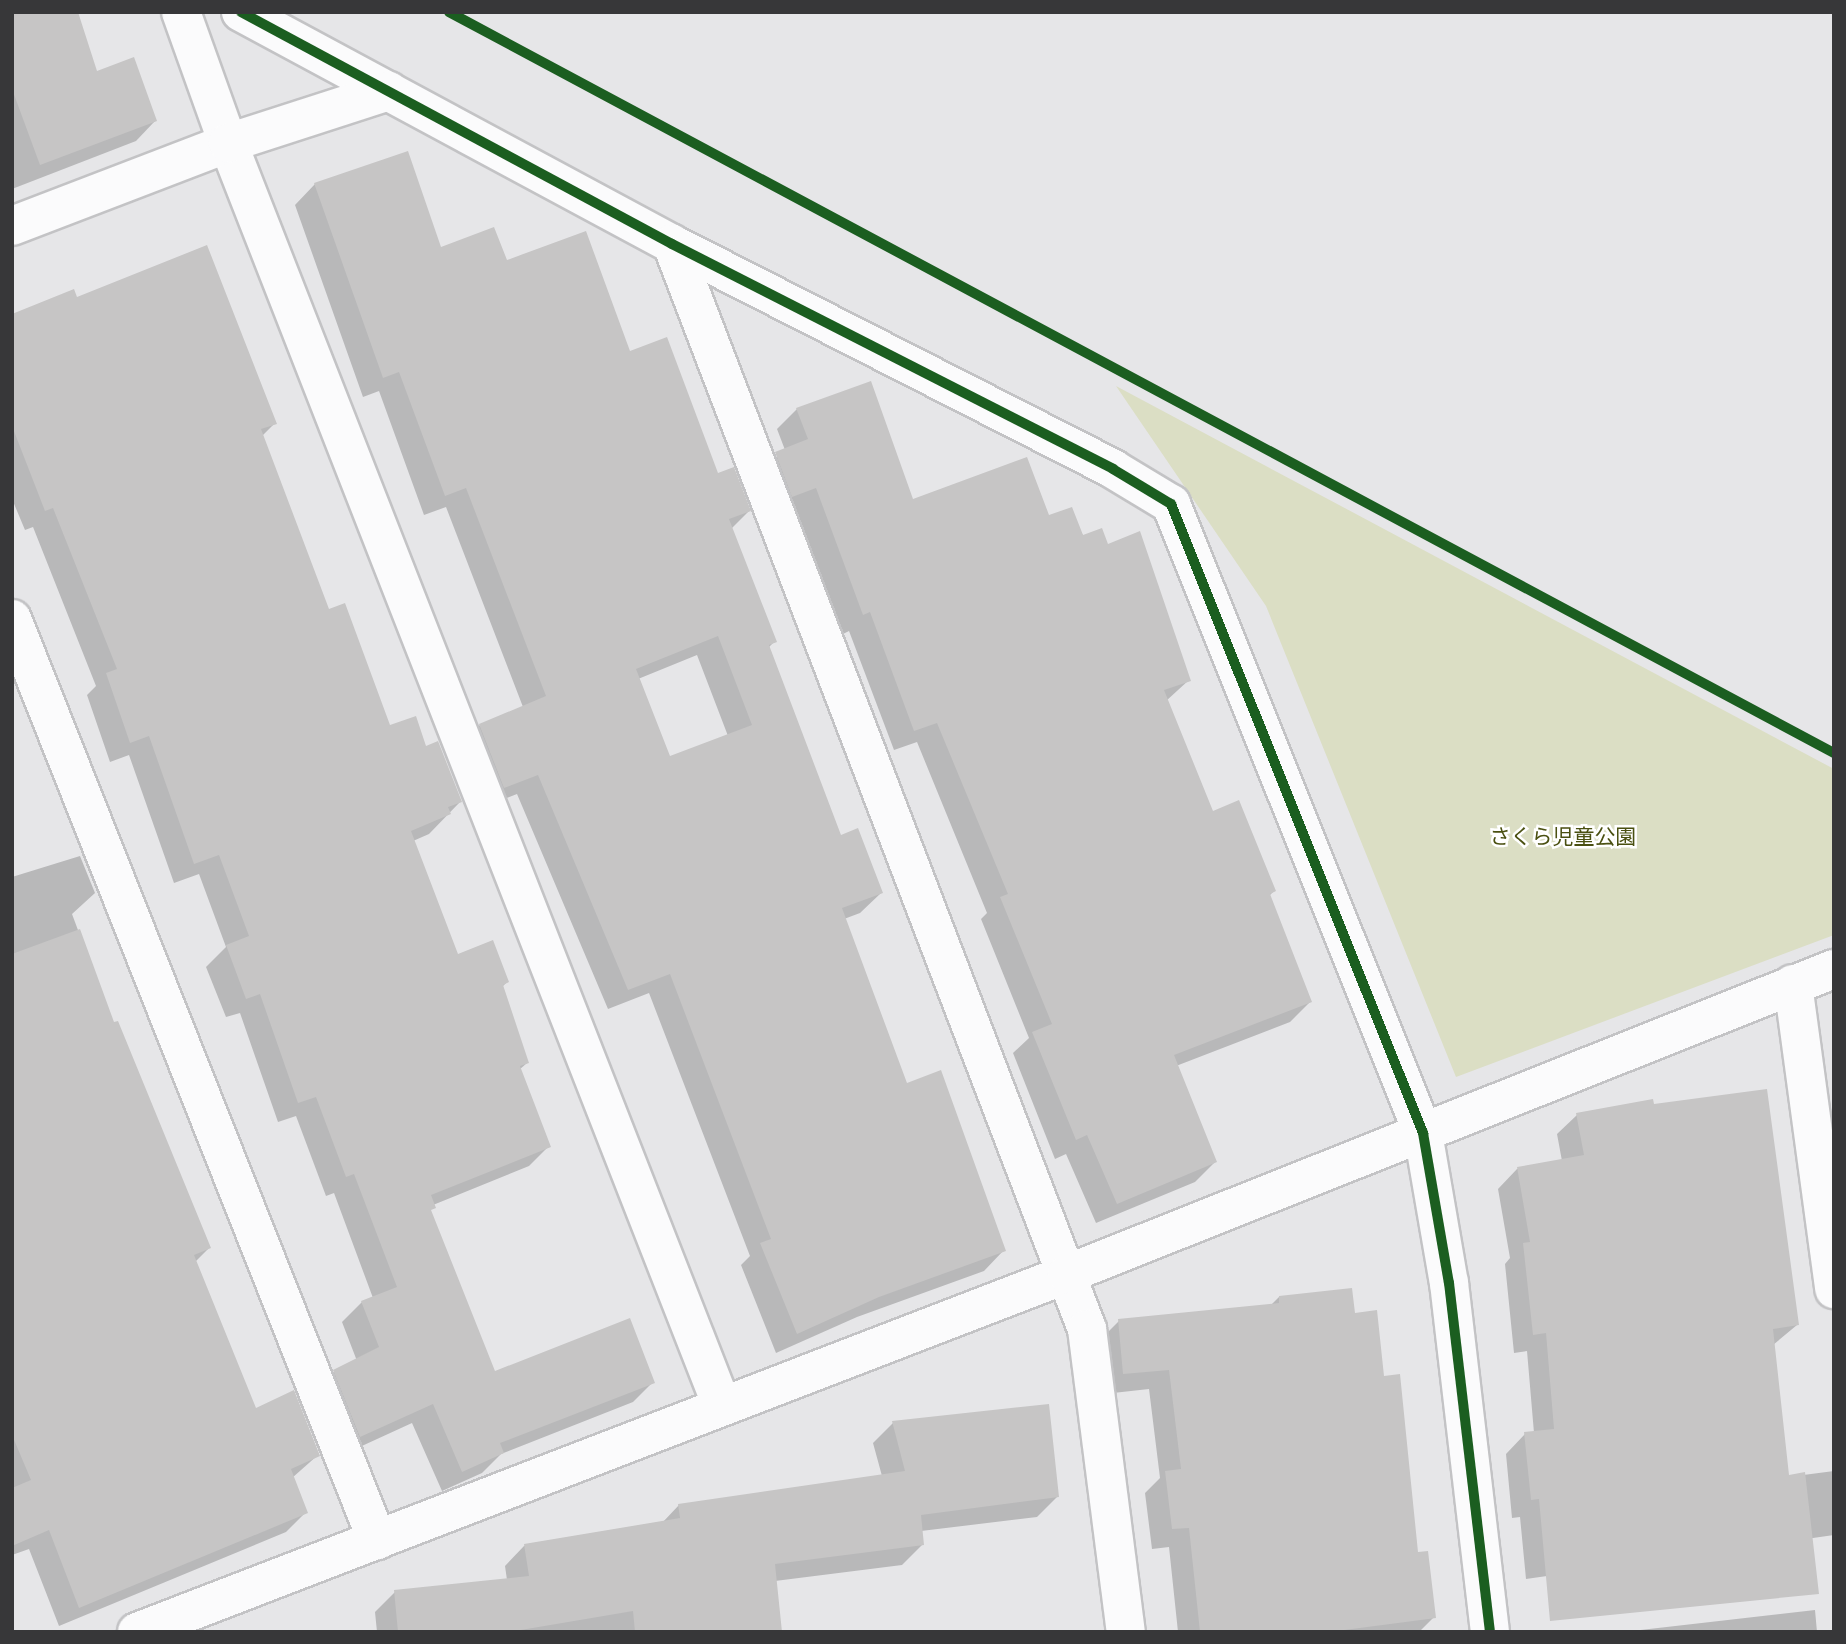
<!DOCTYPE html>
<meta charset="utf-8">
<style>
body{margin:0}
#map{position:relative;width:1846px;height:1644px;overflow:hidden;background:#e6e6e8;font-family:"Fira Sans","Noto Sans JP",sans-serif}
div>[style]{position:absolute}
.green>*{inset:0;background:#dbdec4}
.shadow>*{inset:0;background:#0003}
.building>*{inset:0;background:#c6c5c5}
.path>*{height:4.5px;margin-top:-2.25px;transform-origin:0;background:repeating-linear-gradient(90deg,#c7c7c8 0 5px,transparent 0 10px)}
.roads{filter:drop-shadow(2px 0 #c3c3c5) drop-shadow(-2px 0 #c3c3c5) drop-shadow(0 2px #c3c3c5) drop-shadow(0 -2px #c3c3c5)}
.street>*{height:38px;margin:-19px;padding:0 19px;transform-origin:19px;border-radius:19px;background:#fbfbfc}
.cycleway>*{height:10px;margin:-5px;padding:0 5px;transform-origin:5px;border-radius:5px;background:#1b5e20}
span{translate:-50% -50%;white-space:nowrap;text-align:center;line-height:1.15;-webkit-text-stroke:5px #fff;paint-order:stroke}
.park-label{font-size:21px;color:#4a5011}
.frame{position:absolute;inset:0;border:14px solid #373739;pointer-events:none}
</style>
<div id="map">
<div class="green">
<i style="clip-path:polygon(1116px 386px,1834px 769px,1834px 935px,1456px 1077px,1266px 606px)"></i>
</div>
<div class="shadow">
<i style="clip-path:polygon(12px 12px,95px 73px,155px 121px,136px 141px,12px 189px)"></i>
<i style="clip-path:polygon(evenodd,315px 184px,440px 249px,505px 263px,629px 353px,717px 475px,749px 511px,731px 529px,775px 641px,769px 647px,840px 837px,881px 893px,860px 913px,844px 919px,906px 1085px,1004px 1250px,984px 1271px,857px 1317px,776px 1353px,741px 1265px,750px 1256px,649px 993px,608px 1009px,517px 794px,483px 807px,459px 746px,480px 725px,523px 707px,446px 507px,424px 515px,379px 391px,363px 397px,295px 205px,315px 184px,697px 655px,728px 736px,668px 759px,638px 679px,697px 655px)"></i>
<i style="clip-path:polygon(76px 300px,275px 423px,262px 436px,328px 611px,389px 727px,425px 748px,460px 802px,429px 834px,413px 841px,457px 957px,507px 982px,502px 987px,527px 1063px,519px 1070px,549px 1146px,529px 1166px,433px 1205px,430px 1211px,494px 1373px,653px 1382px,633px 1402px,501px 1454px,482px 1473px,442px 1491px,412px 1423px,340px 1456px,314px 1392px,334px 1372px,357px 1361px,342px 1322px,362px 1302px,373px 1298px,334px 1193px,326px 1196px,296px 1116px,278px 1122px,240px 1013px,226px 1017px,206px 967px,226px 947px,199px 874px,174px 883px,129px 755px,110px 762px,87px 695px,96px 686px,33px 527px,25px 530px,12px 499px,12px 316px)"></i>
<i style="clip-path:polygon(797px 409px,912px 502px,1048px 517px,1107px 547px,1189px 680px,1166px 701px,1212px 813px,1274px 891px,1269px 896px,1310px 1002px,1290px 1022px,1176px 1066px,1215px 1162px,1195px 1182px,1096px 1223px,1066px 1154px,1055px 1159px,1013px 1053px,1029px 1038px,981px 919px,987px 913px,917px 742px,894px 750px,849px 631px,843px 634px,795px 507px,772px 516px,756px 473px,785px 450px,777px 429px)"></i>
<i style="clip-path:polygon(80px 856px,95px 893px,72px 914px,113px 1024px,209px 1248px,195px 1262px,255px 1411px,318px 1455px,292px 1478px,306px 1512px,286px 1532px,59px 1626px,29px 1549px,12px 1555px,12px 877px)"></i>
<i style="clip-path:polygon(1577px 1115px,1797px 1325px,1773px 1345px,1788px 1477px,1834px 1471px,1834px 1535px,1526px 1579px,1520px 1517px,1512px 1518px,1506px 1454px,1525px 1434px,1534px 1433px,1527px 1351px,1514px 1353px,1505px 1264px,1510px 1258px,1498px 1189px,1517px 1169px,1562px 1161px,1557px 1134px)"></i>
<i style="clip-path:polygon(1279px 1297px,1353px 1315px,1382px 1377px,1417px 1554px,1434px 1617px,1419px 1632px,1178px 1632px,1169px 1547px,1152px 1549px,1145px 1493px,1160px 1478px,1149px 1389px,1104px 1394px,1099px 1341px,1119px 1321px,1271px 1305px)"></i>
<i style="clip-path:polygon(893px 1423px,1057px 1497px,1037px 1517px,921px 1531px,922px 1545px,902px 1565px,775px 1581px,781px 1632px,377px 1632px,375px 1612px,395px 1592px,507px 1580px,505px 1566px,524px 1546px,662px 1523px,679px 1505px,882px 1476px,873px 1443px)"></i>
<i style="clip-path:polygon(1815px 1610px,1817px 1632px,1623px 1632px)"></i>
</div>
<div class="building">
<i style="clip-path:polygon(12px 12px,78px 12px,97px 71px,134px 57px,157px 121px,40px 165px,12px 89px)"></i>
<i style="clip-path:polygon(evenodd,408px 151px,441px 247px,494px 227px,507px 260px,586px 231px,630px 351px,667px 337px,718px 473px,734px 467px,751px 511px,729px 519px,777px 642px,769px 645px,841px 835px,858px 828px,883px 893px,842px 908px,907px 1083px,941px 1070px,1006px 1251px,879px 1297px,797px 1334px,760px 1243px,771px 1239px,670px 974px,628px 990px,538px 775px,504px 788px,479px 724px,546px 696px,466px 488px,445px 496px,399px 372px,383px 378px,314px 183px,408px 151px,718px 636px,752px 725px,670px 756px,636px 669px,718px 636px)"></i>
<i style="clip-path:polygon(207px 245px,277px 424px,261px 429px,329px 609px,345px 603px,390px 725px,416px 716px,426px 746px,438px 741px,462px 802px,448px 807px,451px 814px,411px 831px,458px 954px,493px 940px,509px 982px,503px 985px,529px 1063px,520px 1066px,551px 1147px,431px 1195px,436px 1208px,431px 1210px,495px 1371px,630px 1318px,655px 1383px,500px 1443px,504px 1453px,462px 1472px,433px 1404px,360px 1437px,333px 1370px,379px 1347px,361px 1301px,397px 1287px,354px 1174px,346px 1177px,316px 1097px,298px 1103px,260px 994px,246px 999px,226px 945px,249px 936px,219px 855px,194px 864px,149px 736px,130px 743px,106px 673px,117px 669px,53px 508px,45px 511px,12px 426px,12px 314px,74px 289px,77px 297px)"></i>
<i style="clip-path:polygon(871px 381px,913px 499px,1027px 457px,1049px 515px,1072px 507px,1083px 535px,1102px 528px,1108px 544px,1140px 531px,1191px 681px,1164px 690px,1213px 811px,1239px 800px,1276px 891px,1270px 894px,1312px 1002px,1174px 1055px,1217px 1162px,1117px 1204px,1087px 1135px,1076px 1140px,1032px 1032px,1052px 1024px,1000px 897px,1008px 894px,937px 723px,914px 731px,870px 612px,863px 615px,816px 488px,792px 497px,775px 452px,808px 439px,796px 408px)"></i>
<i style="clip-path:polygon(80px 929px,114px 1022px,118px 1021px,211px 1248px,194px 1255px,256px 1408px,294px 1390px,320px 1456px,291px 1469px,308px 1513px,79px 1608px,49px 1530px,12px 1546px,12px 1488px,31px 1480px,12px 1435px,12px 954px)"></i>
<i style="clip-path:polygon(1767px 1089px,1799px 1325px,1773px 1329px,1789px 1475px,1805px 1472px,1819px 1594px,1550px 1621px,1539px 1499px,1531px 1500px,1524px 1432px,1554px 1429px,1546px 1333px,1533px 1335px,1523px 1243px,1530px 1242px,1517px 1167px,1584px 1155px,1576px 1113px,1653px 1099px,1654px 1104px)"></i>
<i style="clip-path:polygon(1352px 1288px,1355px 1313px,1377px 1310px,1384px 1376px,1400px 1374px,1418px 1552px,1428px 1551px,1436px 1618px,1329px 1632px,1200px 1632px,1189px 1528px,1172px 1529px,1165px 1471px,1181px 1469px,1169px 1370px,1123px 1374px,1118px 1319px,1279px 1303px,1279px 1296px)"></i>
<i style="clip-path:polygon(1049px 1404px,1059px 1497px,921px 1515px,924px 1545px,775px 1564px,782px 1632px,635px 1632px,633px 1611px,509px 1632px,398px 1632px,394px 1590px,529px 1576px,524px 1544px,680px 1518px,678px 1504px,905px 1471px,892px 1421px)"></i>
</div>
<div class="path">
<i style="left:449px;top:12px;width:1571px;rotate:28.15deg"></i>
</div>
<div class="roads">
<div class="street">
<i style="left:181px;top:12px;width:139px;rotate:70.3deg"></i>
<i style="left:228px;top:143px;width:1356px;rotate:68.64deg"></i>
<i style="left:241px;top:12px;width:489px;rotate:28.3deg"></i>
<i style="left:672px;top:244px;width:495px;rotate:27deg"></i>
<i style="left:1113px;top:469px;width:68px;rotate:31.1deg"></i>
<i style="left:1171px;top:504px;width:678px;rotate:68.17deg"></i>
<i style="left:1423px;top:1133px;width:152px;rotate:80.2deg"></i>
<i style="left:1449px;top:1283px;width:351px;rotate:83.3deg"></i>
<i style="left:12px;top:226px;width:231px;rotate:-21deg"></i>
<i style="left:228px;top:143px;width:169px;rotate:-17.9deg"></i>
<i style="left:672px;top:244px;width:1162px;rotate:69.07deg"></i>
<i style="left:1087px;top:1329px;width:305px;rotate:82.7deg"></i>
<i style="left:12px;top:619px;width:991px;rotate:68.38deg"></i>
<i style="left:1793px;top:984px;width:308px;rotate:82.3deg"></i>
<i style="left:137px;top:1632px;width:997px;rotate:-21.05deg"></i>
<i style="left:1067px;top:1274px;width:825px;rotate:-21.69deg"></i>
</div>
</div>
<div class="cycleway">
<i style="left:241px;top:12px;width:489px;rotate:28.3deg"></i>
<i style="left:672px;top:244px;width:495px;rotate:27deg"></i>
<i style="left:1113px;top:469px;width:68px;rotate:31.1deg"></i>
<i style="left:1171px;top:504px;width:678px;rotate:68.17deg"></i>
<i style="left:1423px;top:1133px;width:152px;rotate:80.2deg"></i>
<i style="left:1449px;top:1283px;width:351px;rotate:83.3deg"></i>
<i style="left:449px;top:12px;width:1571px;rotate:28.15deg"></i>
</div>
<div class="park-label">
<span style="left:1563px;top:837px">さくら児童公園</span>
</div>
<div class="frame"></div>
</div>
